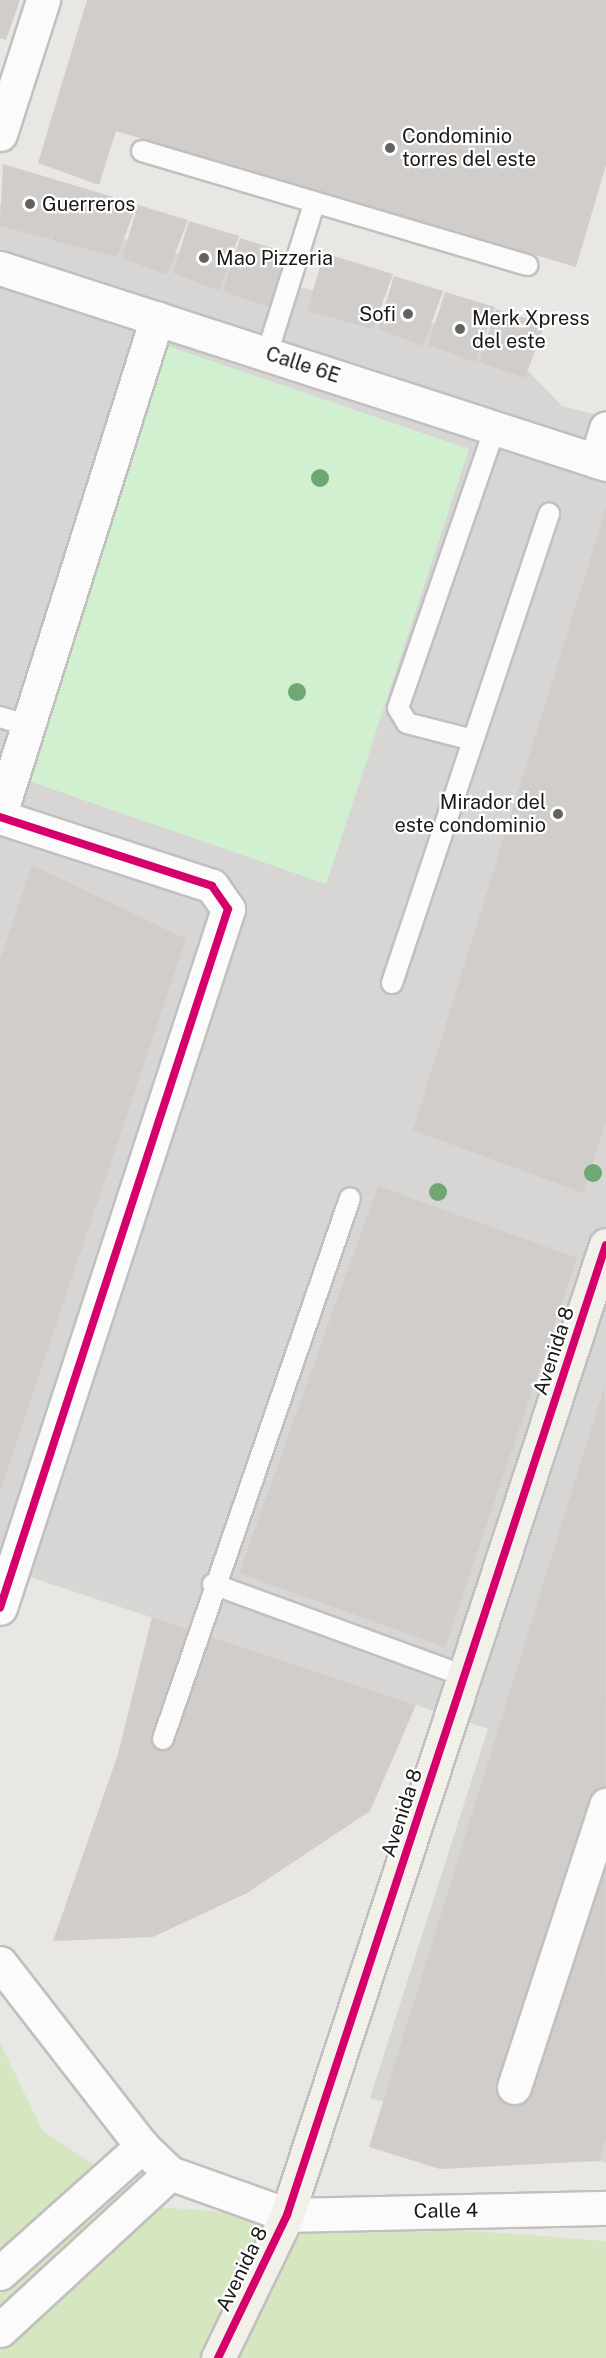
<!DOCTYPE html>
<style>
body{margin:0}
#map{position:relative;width:606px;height:2358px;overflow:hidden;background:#e9e7e3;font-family:"Public Sans",sans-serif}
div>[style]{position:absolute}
.residential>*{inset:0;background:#d8d6d4}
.grass>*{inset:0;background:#d5e6c1}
.park>*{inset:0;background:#d0f0d0}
.building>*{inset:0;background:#d0cdca}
.roads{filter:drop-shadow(2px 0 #c1c0bf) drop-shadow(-2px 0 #c1c0bf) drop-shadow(0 2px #c1c0bf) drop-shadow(0 -2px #c1c0bf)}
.lane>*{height:20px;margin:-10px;padding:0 10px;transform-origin:10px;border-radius:10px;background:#fcfbfb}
.street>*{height:33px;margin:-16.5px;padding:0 16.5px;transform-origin:16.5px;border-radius:16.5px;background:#fcfbfb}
.secondary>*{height:33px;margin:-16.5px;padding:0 16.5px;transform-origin:16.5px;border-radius:16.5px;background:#f2f1e9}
.cycleway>*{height:8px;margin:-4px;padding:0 4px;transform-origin:4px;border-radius:4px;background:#d6006c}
.trees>*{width:18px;height:18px;margin:-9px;border-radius:50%;background:#71a773}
.dots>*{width:16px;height:16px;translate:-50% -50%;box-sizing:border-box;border:3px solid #fff;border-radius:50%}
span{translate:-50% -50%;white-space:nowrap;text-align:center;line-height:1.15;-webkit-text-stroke:4.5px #fff;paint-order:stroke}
.poi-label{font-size:20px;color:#1a1a1a}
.left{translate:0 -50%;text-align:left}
.right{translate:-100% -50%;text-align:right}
.street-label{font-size:20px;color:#1a1a1a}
</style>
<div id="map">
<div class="residential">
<i style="clip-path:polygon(0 205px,499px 341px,562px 406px,606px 417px,606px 2163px,370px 2098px,488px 1729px,0 1567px)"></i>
</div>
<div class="grass">
<i style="clip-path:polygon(0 2043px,43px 2131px,159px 2207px,606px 2241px,606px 2358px,0 2358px)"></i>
</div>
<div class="park">
<i style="clip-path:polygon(165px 345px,469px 449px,326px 884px,23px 779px)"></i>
</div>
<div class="building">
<i style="clip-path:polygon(0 0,20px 0,6px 40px,0 38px)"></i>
<i style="clip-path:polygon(87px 0,606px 0,606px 165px,576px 267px,116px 131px,99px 185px,38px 163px)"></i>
<i style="clip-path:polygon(3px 164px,137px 204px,117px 257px,51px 240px,55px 222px,50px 239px,0 226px)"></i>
<i style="clip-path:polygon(138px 205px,188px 220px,167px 275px,122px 258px)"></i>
<i style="clip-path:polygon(189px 221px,239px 236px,219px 291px,173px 273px)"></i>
<i style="clip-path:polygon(240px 238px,289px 253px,269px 307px,223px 291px)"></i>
<i style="clip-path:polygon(324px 253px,393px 274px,373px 329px,307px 311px)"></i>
<i style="clip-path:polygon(394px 276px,443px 291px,423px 346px,378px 329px)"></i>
<i style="clip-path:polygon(445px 292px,495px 307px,475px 362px,428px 345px)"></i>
<i style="clip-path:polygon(496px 309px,545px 324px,525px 378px,479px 362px)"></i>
<i style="clip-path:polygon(606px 508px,606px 1122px,583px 1193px,413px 1130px)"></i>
<i style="clip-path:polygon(32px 865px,186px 939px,0 1492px,0 960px)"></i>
<i style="clip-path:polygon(378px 1186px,577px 1258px,445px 1647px,239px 1573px)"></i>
<i style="clip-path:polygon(605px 1384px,606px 2140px,599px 2161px,440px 2169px,369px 2147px)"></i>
<i style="clip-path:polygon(152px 1617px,416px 1705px,370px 1811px,247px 1893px,153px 1937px,53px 1941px,118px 1754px)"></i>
</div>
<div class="roads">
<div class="lane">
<i style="left:142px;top:151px;width:402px;rotate:16.5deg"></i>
<i style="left:267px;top:354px;width:157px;rotate:-72.6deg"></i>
<i style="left:0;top:717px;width:27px;rotate:17deg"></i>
<i style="left:473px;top:740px;width:68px;rotate:-165.6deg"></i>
<i style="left:407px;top:723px;width:17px;rotate:-121deg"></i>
<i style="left:398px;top:708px;width:296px;rotate:-70.9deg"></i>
<i style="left:392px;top:983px;width:495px;rotate:-71.5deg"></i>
<i style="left:213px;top:1584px;width:267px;rotate:20.1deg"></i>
<i style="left:163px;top:1739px;width:572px;rotate:-70.93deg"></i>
</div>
<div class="street">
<i style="left:0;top:134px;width:141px;rotate:-72.2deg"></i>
<i style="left:0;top:268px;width:637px;rotate:17.92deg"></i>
<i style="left:596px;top:461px;width:34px;rotate:-73deg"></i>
<i style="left:0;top:814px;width:520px;rotate:-72.44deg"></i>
<i style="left:0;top:817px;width:223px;rotate:18deg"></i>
<i style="left:212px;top:886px;width:28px;rotate:55deg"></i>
<i style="left:228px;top:909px;width:735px;rotate:108.07deg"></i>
<i style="left:0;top:1963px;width:232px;rotate:52.2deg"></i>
<i style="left:142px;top:2146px;width:39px;rotate:44deg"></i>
<i style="left:170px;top:2173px;width:124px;rotate:19.7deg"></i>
<i style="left:287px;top:2215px;width:319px;rotate:-1.3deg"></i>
<i style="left:514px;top:2087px;width:297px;rotate:-71.9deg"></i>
<i style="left:0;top:2273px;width:191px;rotate:-41.8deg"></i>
<i style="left:0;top:2330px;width:231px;rotate:-42.7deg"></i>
</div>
<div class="secondary">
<i style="left:218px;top:2358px;width:159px;rotate:-64.2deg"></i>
<i style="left:287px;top:2215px;width:1021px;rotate:-71.8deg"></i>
</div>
</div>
<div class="cycleway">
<i style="left:0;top:817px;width:223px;rotate:18deg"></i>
<i style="left:212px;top:886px;width:28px;rotate:55deg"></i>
<i style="left:228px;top:909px;width:735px;rotate:108.07deg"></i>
<i style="left:218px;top:2358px;width:159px;rotate:-64.2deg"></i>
<i style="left:287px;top:2215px;width:1021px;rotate:-71.8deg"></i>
</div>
<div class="trees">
<i style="left:320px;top:478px"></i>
<i style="left:297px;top:692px"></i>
<i style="left:593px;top:1173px"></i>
<i style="left:438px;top:1192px"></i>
</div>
<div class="dots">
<i style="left:390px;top:148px;background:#626260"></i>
<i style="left:30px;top:204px;background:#626260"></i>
<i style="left:204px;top:258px;background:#626260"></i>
<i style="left:408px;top:314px;background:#626260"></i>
<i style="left:460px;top:329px;background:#626260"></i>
<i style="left:558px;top:814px;background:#626260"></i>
</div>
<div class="poi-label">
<span class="left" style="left:402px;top:148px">Condominio<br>torres del este</span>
<span class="left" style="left:42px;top:204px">Guerreros</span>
<span class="left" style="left:216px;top:258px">Mao Pizzeria</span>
<span class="right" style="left:396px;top:314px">Sofi</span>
<span class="left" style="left:472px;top:330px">Merk Xpress<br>del este</span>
<span class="right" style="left:546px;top:814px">Mirador del<br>este condominio</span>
</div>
<div class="street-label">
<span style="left:303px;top:365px;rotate:18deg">Calle 6E</span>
<span style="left:554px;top:1351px;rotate:-72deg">Avenida 8</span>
<span style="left:402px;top:1813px;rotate:-72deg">Avenida 8</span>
<span style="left:446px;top:2211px;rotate:-1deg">Calle 4</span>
<span style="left:242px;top:2269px;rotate:-64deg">Avenida 8</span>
</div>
</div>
